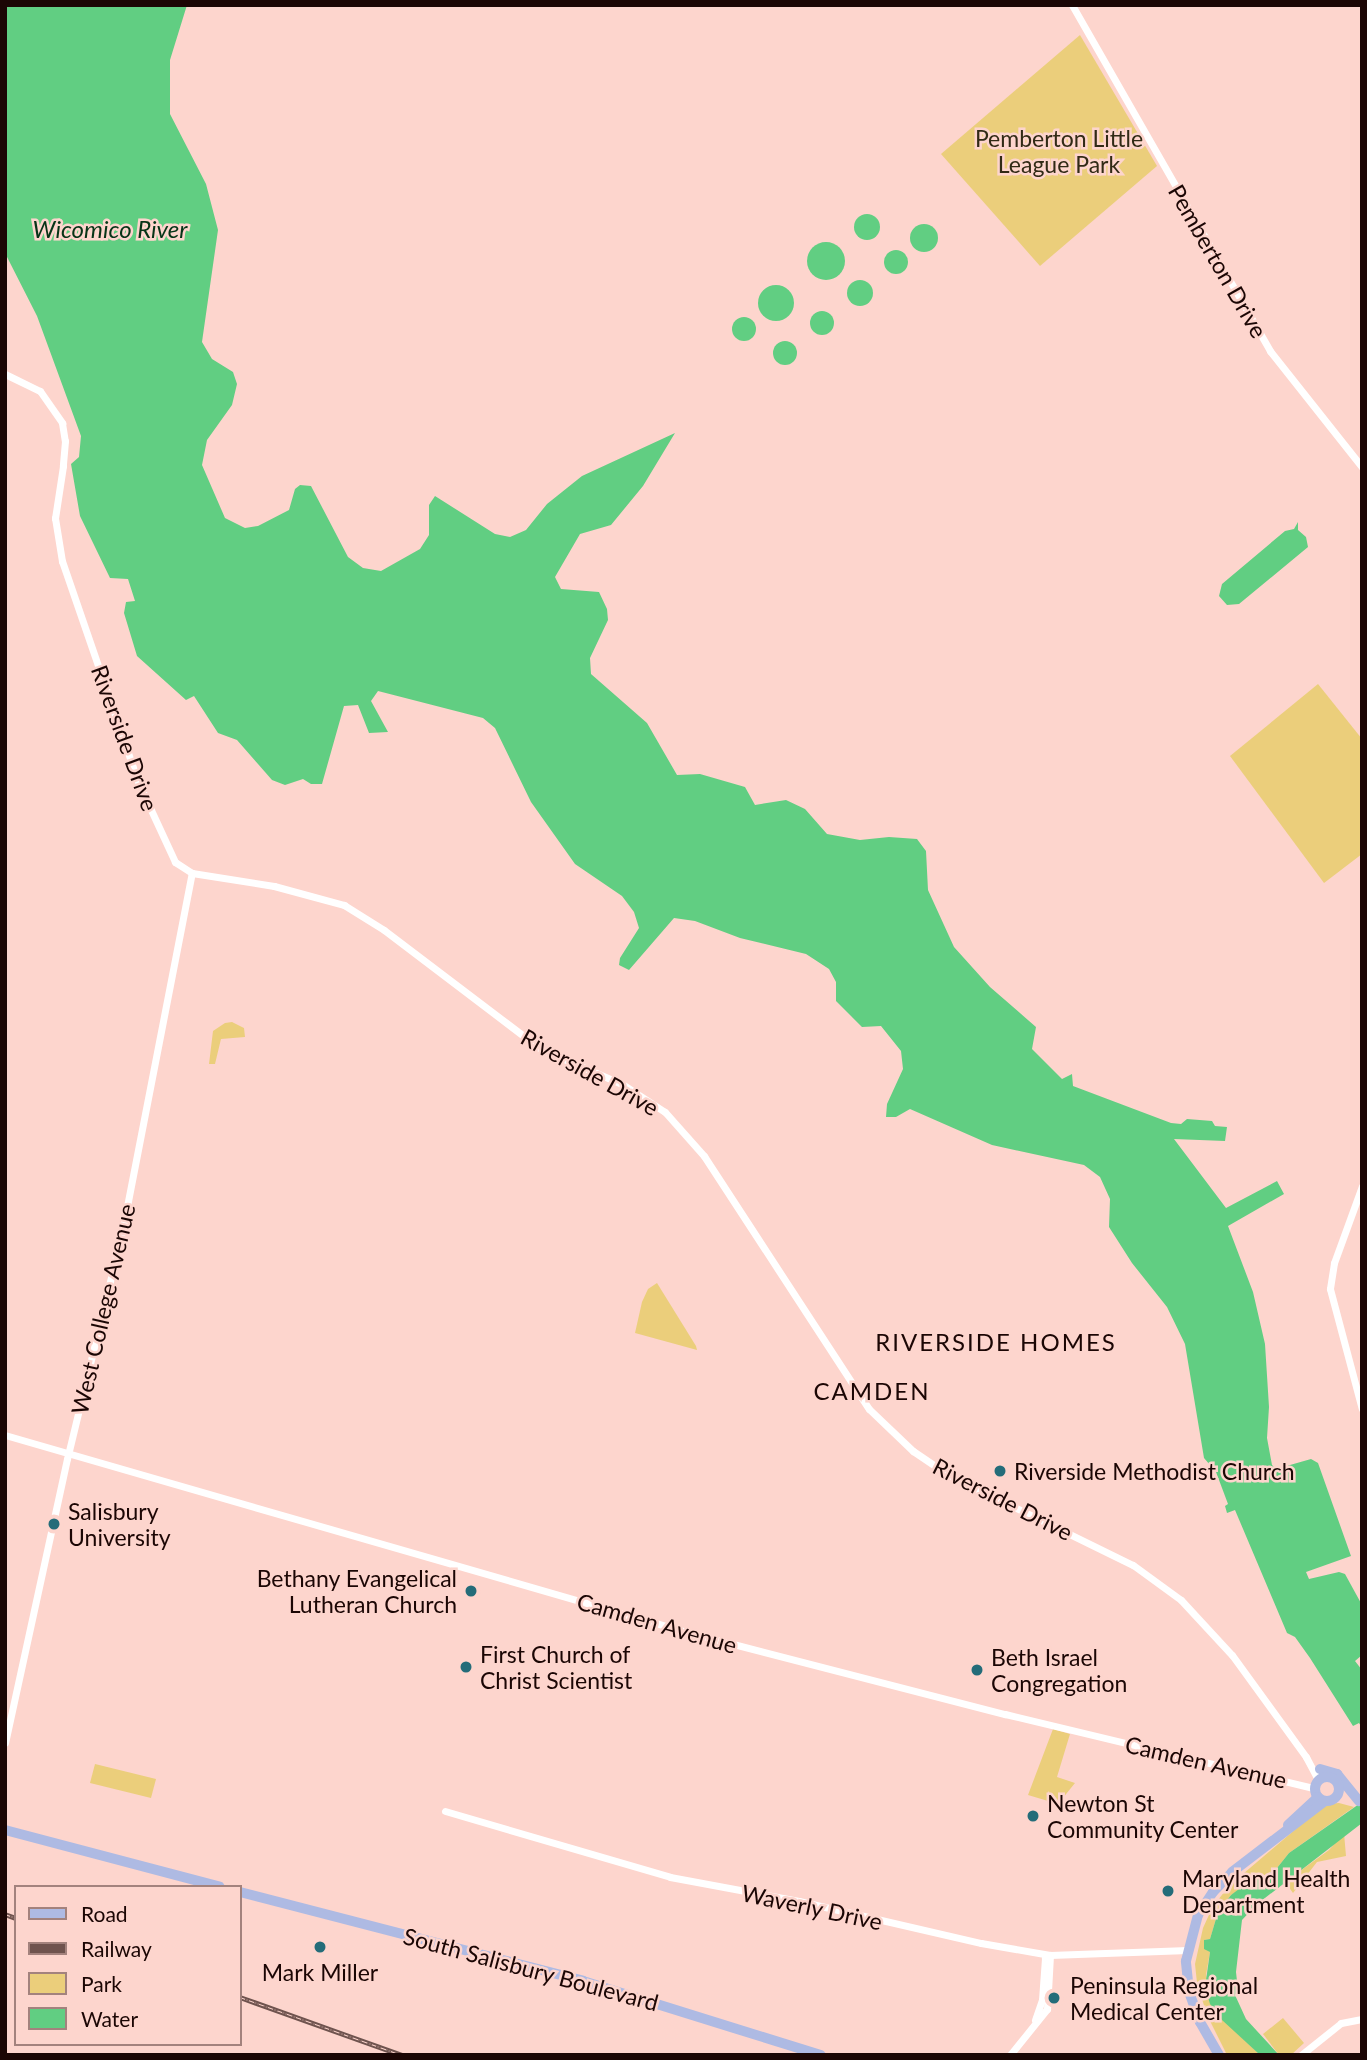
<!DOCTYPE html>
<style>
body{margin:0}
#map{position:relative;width:1367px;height:2060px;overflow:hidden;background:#fdd5cd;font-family:Lato,sans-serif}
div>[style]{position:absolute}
.green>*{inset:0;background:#ebce7b}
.water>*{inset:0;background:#61ce82}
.round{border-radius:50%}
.minor>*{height:7px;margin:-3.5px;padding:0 3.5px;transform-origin:3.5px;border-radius:3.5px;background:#fff}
.major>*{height:10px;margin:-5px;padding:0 5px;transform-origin:5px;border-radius:5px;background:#aebae3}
.major>.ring{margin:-5px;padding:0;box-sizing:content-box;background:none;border:10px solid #aebae3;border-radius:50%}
.rail>*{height:4.5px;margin-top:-2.25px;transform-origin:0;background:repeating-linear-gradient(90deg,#fdd5cd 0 5px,#6f534e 0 10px);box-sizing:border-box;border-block:2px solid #6f534e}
.dots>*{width:19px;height:19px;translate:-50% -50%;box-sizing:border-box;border:4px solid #fdd5cd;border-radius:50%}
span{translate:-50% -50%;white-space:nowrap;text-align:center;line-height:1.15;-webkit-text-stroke:5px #fdd5cd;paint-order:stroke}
.park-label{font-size:23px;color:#312a15}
.street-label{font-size:23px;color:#1b0604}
.poi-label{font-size:23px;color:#1b0604}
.left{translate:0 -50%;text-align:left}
.right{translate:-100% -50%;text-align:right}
.water-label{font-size:24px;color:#063417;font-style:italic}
.neighbourhood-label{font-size:24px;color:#1b0604;letter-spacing:2px}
.frame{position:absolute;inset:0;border:7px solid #1b0604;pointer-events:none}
.legend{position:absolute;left:14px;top:1885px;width:228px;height:161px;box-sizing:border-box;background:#fdd5cd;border:2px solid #a3827d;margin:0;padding:9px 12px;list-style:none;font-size:21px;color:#1b0604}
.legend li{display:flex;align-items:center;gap:14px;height:35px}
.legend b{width:35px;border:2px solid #a3827d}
</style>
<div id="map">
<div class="green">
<i style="clip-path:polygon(1080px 35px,1157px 166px,1040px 266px,941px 154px)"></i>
<i style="clip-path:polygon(1318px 684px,1362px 739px,1362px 854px,1324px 883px,1230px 756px)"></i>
<i style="clip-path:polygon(232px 1022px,244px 1028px,245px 1037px,221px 1039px,215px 1064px,209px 1064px,213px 1031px,225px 1023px)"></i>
<i style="clip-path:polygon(657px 1283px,696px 1346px,697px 1350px,635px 1333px,642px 1302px,648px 1289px)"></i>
<i style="clip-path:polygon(1053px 1729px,1070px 1734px,1057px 1777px,1075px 1783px,1058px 1804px,1028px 1795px)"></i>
<i style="clip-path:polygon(95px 1764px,156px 1779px,151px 1798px,90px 1783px)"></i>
<i style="clip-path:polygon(1339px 1803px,1354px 1807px,1289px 1853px,1277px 1868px,1231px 1895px,1218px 1912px,1210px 1939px,1204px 1940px,1210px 1952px,1206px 1975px,1216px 2013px,1260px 2055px,1227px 2055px,1207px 2015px,1197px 1983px,1195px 1964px,1203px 1928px,1213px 1906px,1230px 1885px,1318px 1810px,1327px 1804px)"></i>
<i style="clip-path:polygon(1344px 1833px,1346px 1856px,1317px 1862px,1293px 1893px,1285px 1882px,1329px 1850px)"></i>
<i style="clip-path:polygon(1283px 2018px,1304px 2043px,1291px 2055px,1279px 2055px,1263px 2034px)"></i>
</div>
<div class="water">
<i style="clip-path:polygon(5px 5px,187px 5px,170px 60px,170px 114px,206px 184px,218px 230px,202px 342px,212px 359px,233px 372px,237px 384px,232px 405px,207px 440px,202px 465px,225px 518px,245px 528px,258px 526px,289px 510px,295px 489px,300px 485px,311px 486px,348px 557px,363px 568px,381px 571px,420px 549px,429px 535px,429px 505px,435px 496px,495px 534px,510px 537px,526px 530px,547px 504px,582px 476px,675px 433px,643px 486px,611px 525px,580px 534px,555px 577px,561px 589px,599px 592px,607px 609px,608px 620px,590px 658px,591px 674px,647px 723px,677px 775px,700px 774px,745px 787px,755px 805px,786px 800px,805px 809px,827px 834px,860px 840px,889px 837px,917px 839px,926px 851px,928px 890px,954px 947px,990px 987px,1036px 1027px,1032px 1049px,1062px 1079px,1072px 1074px,1073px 1086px,1171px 1123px,1181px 1124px,1187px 1119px,1212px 1121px,1215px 1126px,1227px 1127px,1225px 1141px,1174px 1139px,1226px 1208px,1277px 1181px,1284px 1194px,1228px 1226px,1253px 1292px,1265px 1344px,1269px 1407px,1267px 1438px,1272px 1465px,1276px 1469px,1311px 1459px,1318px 1463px,1351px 1556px,1306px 1572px,1309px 1579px,1339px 1572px,1345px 1574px,1362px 1605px,1362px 1655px,1355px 1661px,1362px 1670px,1362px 1728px,1359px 1723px,1353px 1726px,1310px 1658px,1295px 1637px,1287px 1633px,1235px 1510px,1227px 1513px,1225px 1506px,1228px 1504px,1216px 1472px,1204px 1458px,1185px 1344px,1167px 1307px,1132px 1263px,1109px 1227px,1110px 1199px,1100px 1177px,1084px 1165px,992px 1145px,910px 1109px,896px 1117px,886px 1117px,887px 1104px,903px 1069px,901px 1051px,881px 1026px,862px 1027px,836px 1001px,836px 982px,829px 969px,806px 954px,740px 938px,695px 921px,674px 918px,629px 970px,619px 965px,620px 958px,639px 928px,634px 912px,622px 896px,575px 864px,531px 802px,495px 728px,483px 718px,378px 691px,371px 701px,388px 732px,369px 733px,358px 705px,344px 706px,322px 784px,311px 784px,303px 779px,285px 785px,272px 780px,237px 740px,218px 733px,194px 696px,186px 700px,137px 656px,124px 613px,126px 602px,135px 601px,128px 579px,110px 578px,80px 516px,71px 464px,79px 457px,81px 436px,37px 316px,5px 253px)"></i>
<i class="round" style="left:854px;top:214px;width:26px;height:26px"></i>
<i class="round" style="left:910px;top:224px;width:28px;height:28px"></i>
<i class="round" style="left:807px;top:242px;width:38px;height:38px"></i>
<i class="round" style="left:884px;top:250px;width:24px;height:24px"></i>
<i class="round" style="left:847px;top:280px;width:26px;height:26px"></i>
<i class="round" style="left:758px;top:285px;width:36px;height:36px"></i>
<i class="round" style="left:810px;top:311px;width:24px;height:24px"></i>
<i class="round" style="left:732px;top:317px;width:24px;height:24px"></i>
<i class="round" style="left:773px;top:341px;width:24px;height:24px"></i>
<i style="clip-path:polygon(1298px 522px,1298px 530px,1306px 537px,1308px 547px,1239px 604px,1227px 605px,1219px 596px,1222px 584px,1285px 531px,1294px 529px)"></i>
<i style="clip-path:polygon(1362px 1802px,1362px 1823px,1256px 1905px,1242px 1920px,1236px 1972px,1238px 1990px,1235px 1995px,1246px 2019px,1279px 2055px,1260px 2055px,1222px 2020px,1210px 2004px,1205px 1987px,1210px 1952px,1204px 1949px,1204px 1940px,1210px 1939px,1218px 1912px,1231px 1895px,1255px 1877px,1260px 1880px,1277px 1868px,1289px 1853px)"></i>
</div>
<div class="minor">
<i style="left:1072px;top:5px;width:399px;rotate:60.2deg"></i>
<i style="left:1270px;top:351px;width:148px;rotate:51.6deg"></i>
<i style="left:5px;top:374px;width:39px;rotate:26deg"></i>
<i style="left:40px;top:391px;width:39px;rotate:55deg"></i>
<i style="left:62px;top:423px;width:18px;rotate:81deg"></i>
<i style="left:65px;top:441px;width:25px;rotate:95deg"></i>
<i style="left:63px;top:466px;width:53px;rotate:98.7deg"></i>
<i style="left:55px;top:518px;width:44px;rotate:80.8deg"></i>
<i style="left:62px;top:561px;width:236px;rotate:71deg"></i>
<i style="left:139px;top:784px;width:86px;rotate:65.2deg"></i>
<i style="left:175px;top:862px;width:20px;rotate:33deg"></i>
<i style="left:192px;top:873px;width:83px;rotate:9deg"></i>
<i style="left:274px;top:886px;width:73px;rotate:15.2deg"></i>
<i style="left:344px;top:905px;width:47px;rotate:32deg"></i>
<i style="left:384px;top:930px;width:197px;rotate:37.2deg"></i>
<i style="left:541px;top:1049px;width:88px;rotate:23.4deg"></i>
<i style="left:622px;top:1084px;width:51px;rotate:33.1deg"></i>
<i style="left:665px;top:1112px;width:59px;rotate:48.4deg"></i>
<i style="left:704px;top:1156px;width:302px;rotate:56.9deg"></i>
<i style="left:869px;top:1409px;width:61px;rotate:43.7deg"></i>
<i style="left:913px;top:1451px;width:41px;rotate:34.1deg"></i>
<i style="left:947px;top:1474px;width:207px;rotate:26.1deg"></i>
<i style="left:1133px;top:1565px;width:59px;rotate:36.1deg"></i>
<i style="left:1181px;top:1600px;width:75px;rotate:47.2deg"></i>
<i style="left:1232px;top:1655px;width:126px;rotate:54deg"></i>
<i style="left:1306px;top:1757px;width:26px;rotate:62deg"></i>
<i style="left:1362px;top:1186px;width:82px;rotate:110deg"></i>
<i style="left:1334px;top:1263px;width:26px;rotate:99deg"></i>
<i style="left:1330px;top:1289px;width:124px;rotate:75.1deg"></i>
<i style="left:5px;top:1435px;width:710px;rotate:16.11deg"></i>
<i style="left:687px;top:1632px;width:328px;rotate:14.5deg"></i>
<i style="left:1005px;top:1714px;width:318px;rotate:13.5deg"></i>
<i style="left:5px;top:1743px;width:291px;rotate:-77.7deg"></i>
<i style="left:67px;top:1459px;width:234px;rotate:-76.4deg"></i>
<i style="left:122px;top:1232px;width:366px;rotate:-79deg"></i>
<i style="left:445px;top:1811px;width:234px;rotate:16.3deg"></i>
<i style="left:670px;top:1877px;width:131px;rotate:10.5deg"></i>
<i style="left:799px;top:1901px;width:187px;rotate:13deg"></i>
<i style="left:981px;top:1943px;width:70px;rotate:9.9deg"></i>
<i style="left:1050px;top:1955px;width:138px;rotate:-2.1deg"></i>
<i style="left:1035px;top:2020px;width:21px;rotate:-71deg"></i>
<i style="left:1042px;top:2000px;width:42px;rotate:-85.9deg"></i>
<i style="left:1045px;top:1958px;width:6px;rotate:-31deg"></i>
<i style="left:1010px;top:2055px;width:59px;rotate:-51.2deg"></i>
<i style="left:1047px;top:2009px;width:54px;rotate:-86.8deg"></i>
<i style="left:1301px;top:2055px;width:51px;rotate:-38.7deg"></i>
<i style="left:1341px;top:2023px;width:21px;rotate:-11deg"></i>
</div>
<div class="major">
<i style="left:1320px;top:1769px;width:18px;rotate:16deg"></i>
<i style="left:1337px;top:1774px;width:35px;rotate:51deg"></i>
<i class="ring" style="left:1315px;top:1777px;width:14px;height:14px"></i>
<i style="left:1288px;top:1825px;width:41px;rotate:-43deg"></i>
<i style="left:5px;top:1830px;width:222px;rotate:14.8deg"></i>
<i style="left:240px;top:1892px;width:354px;rotate:14.5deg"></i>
<i style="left:583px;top:1981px;width:249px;rotate:17.3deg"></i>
<i style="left:1219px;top:2055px;width:38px;rotate:-120deg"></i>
<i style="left:1200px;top:2022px;width:33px;rotate:-110deg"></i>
<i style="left:1189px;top:1991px;width:30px;rotate:-96deg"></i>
<i style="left:1186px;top:1961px;width:48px;rotate:-75.4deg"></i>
<i style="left:1198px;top:1915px;width:27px;rotate:-57deg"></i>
<i style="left:1213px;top:1892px;width:28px;rotate:-46deg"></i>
<i style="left:1232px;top:1872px;width:117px;rotate:-37.4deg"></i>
</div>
<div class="rail">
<i style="left:5px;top:1914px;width:12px;rotate:20deg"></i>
<i style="left:240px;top:1997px;width:172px;rotate:19.7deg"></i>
</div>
<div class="dots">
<i style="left:1000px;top:1471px;background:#246c79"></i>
<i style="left:54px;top:1524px;background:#246c79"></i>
<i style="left:471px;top:1591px;background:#246c79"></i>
<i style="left:466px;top:1667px;background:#246c79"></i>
<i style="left:977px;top:1670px;background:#246c79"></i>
<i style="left:1033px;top:1816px;background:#246c79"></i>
<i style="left:1168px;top:1891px;background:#246c79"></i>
<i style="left:320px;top:1947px;background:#246c79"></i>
<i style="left:1054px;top:1998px;background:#246c79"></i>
</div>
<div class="park-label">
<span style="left:1059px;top:151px">Pemberton Little<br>League Park</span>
</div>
<div class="street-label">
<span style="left:1218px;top:261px;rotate:60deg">Pemberton Drive</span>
<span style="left:125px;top:738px;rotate:70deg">Riverside Drive</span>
<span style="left:590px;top:1072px;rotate:29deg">Riverside Drive</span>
<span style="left:103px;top:1309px;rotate:-77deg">West College Avenue</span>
<span style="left:1003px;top:1499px;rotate:27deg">Riverside Drive</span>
<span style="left:657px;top:1623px;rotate:16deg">Camden Avenue</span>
<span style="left:1206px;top:1762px;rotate:13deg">Camden Avenue</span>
<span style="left:812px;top:1907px;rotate:12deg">Waverly Drive</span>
<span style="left:531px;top:1969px;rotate:15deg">South Salisbury Boulevard</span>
</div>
<div class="poi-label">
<span class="left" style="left:1014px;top:1471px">Riverside Methodist Church</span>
<span class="left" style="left:68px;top:1524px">Salisbury<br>University</span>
<span class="right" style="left:457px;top:1591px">Bethany Evangelical<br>Lutheran Church</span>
<span class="left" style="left:480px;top:1667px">First Church of<br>Christ Scientist</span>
<span class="left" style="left:991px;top:1670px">Beth Israel<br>Congregation</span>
<span class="left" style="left:1047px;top:1816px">Newton St<br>Community Center</span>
<span class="left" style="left:1182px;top:1891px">Maryland Health<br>Department</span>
<span style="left:320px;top:1972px">Mark Miller</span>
<span class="left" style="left:1070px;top:1998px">Peninsula Regional<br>Medical Center</span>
</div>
<div class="water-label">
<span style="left:110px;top:229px">Wicomico River</span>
</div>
<div class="neighbourhood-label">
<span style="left:996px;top:1342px">RIVERSIDE HOMES</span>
<span style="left:872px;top:1391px">CAMDEN</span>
</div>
<div class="frame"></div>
<ul class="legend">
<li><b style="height:9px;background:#aebae3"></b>Road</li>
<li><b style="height:9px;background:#6f534e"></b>Railway</li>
<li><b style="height:19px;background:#ebce7b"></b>Park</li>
<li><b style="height:19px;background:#61ce82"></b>Water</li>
</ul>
</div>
